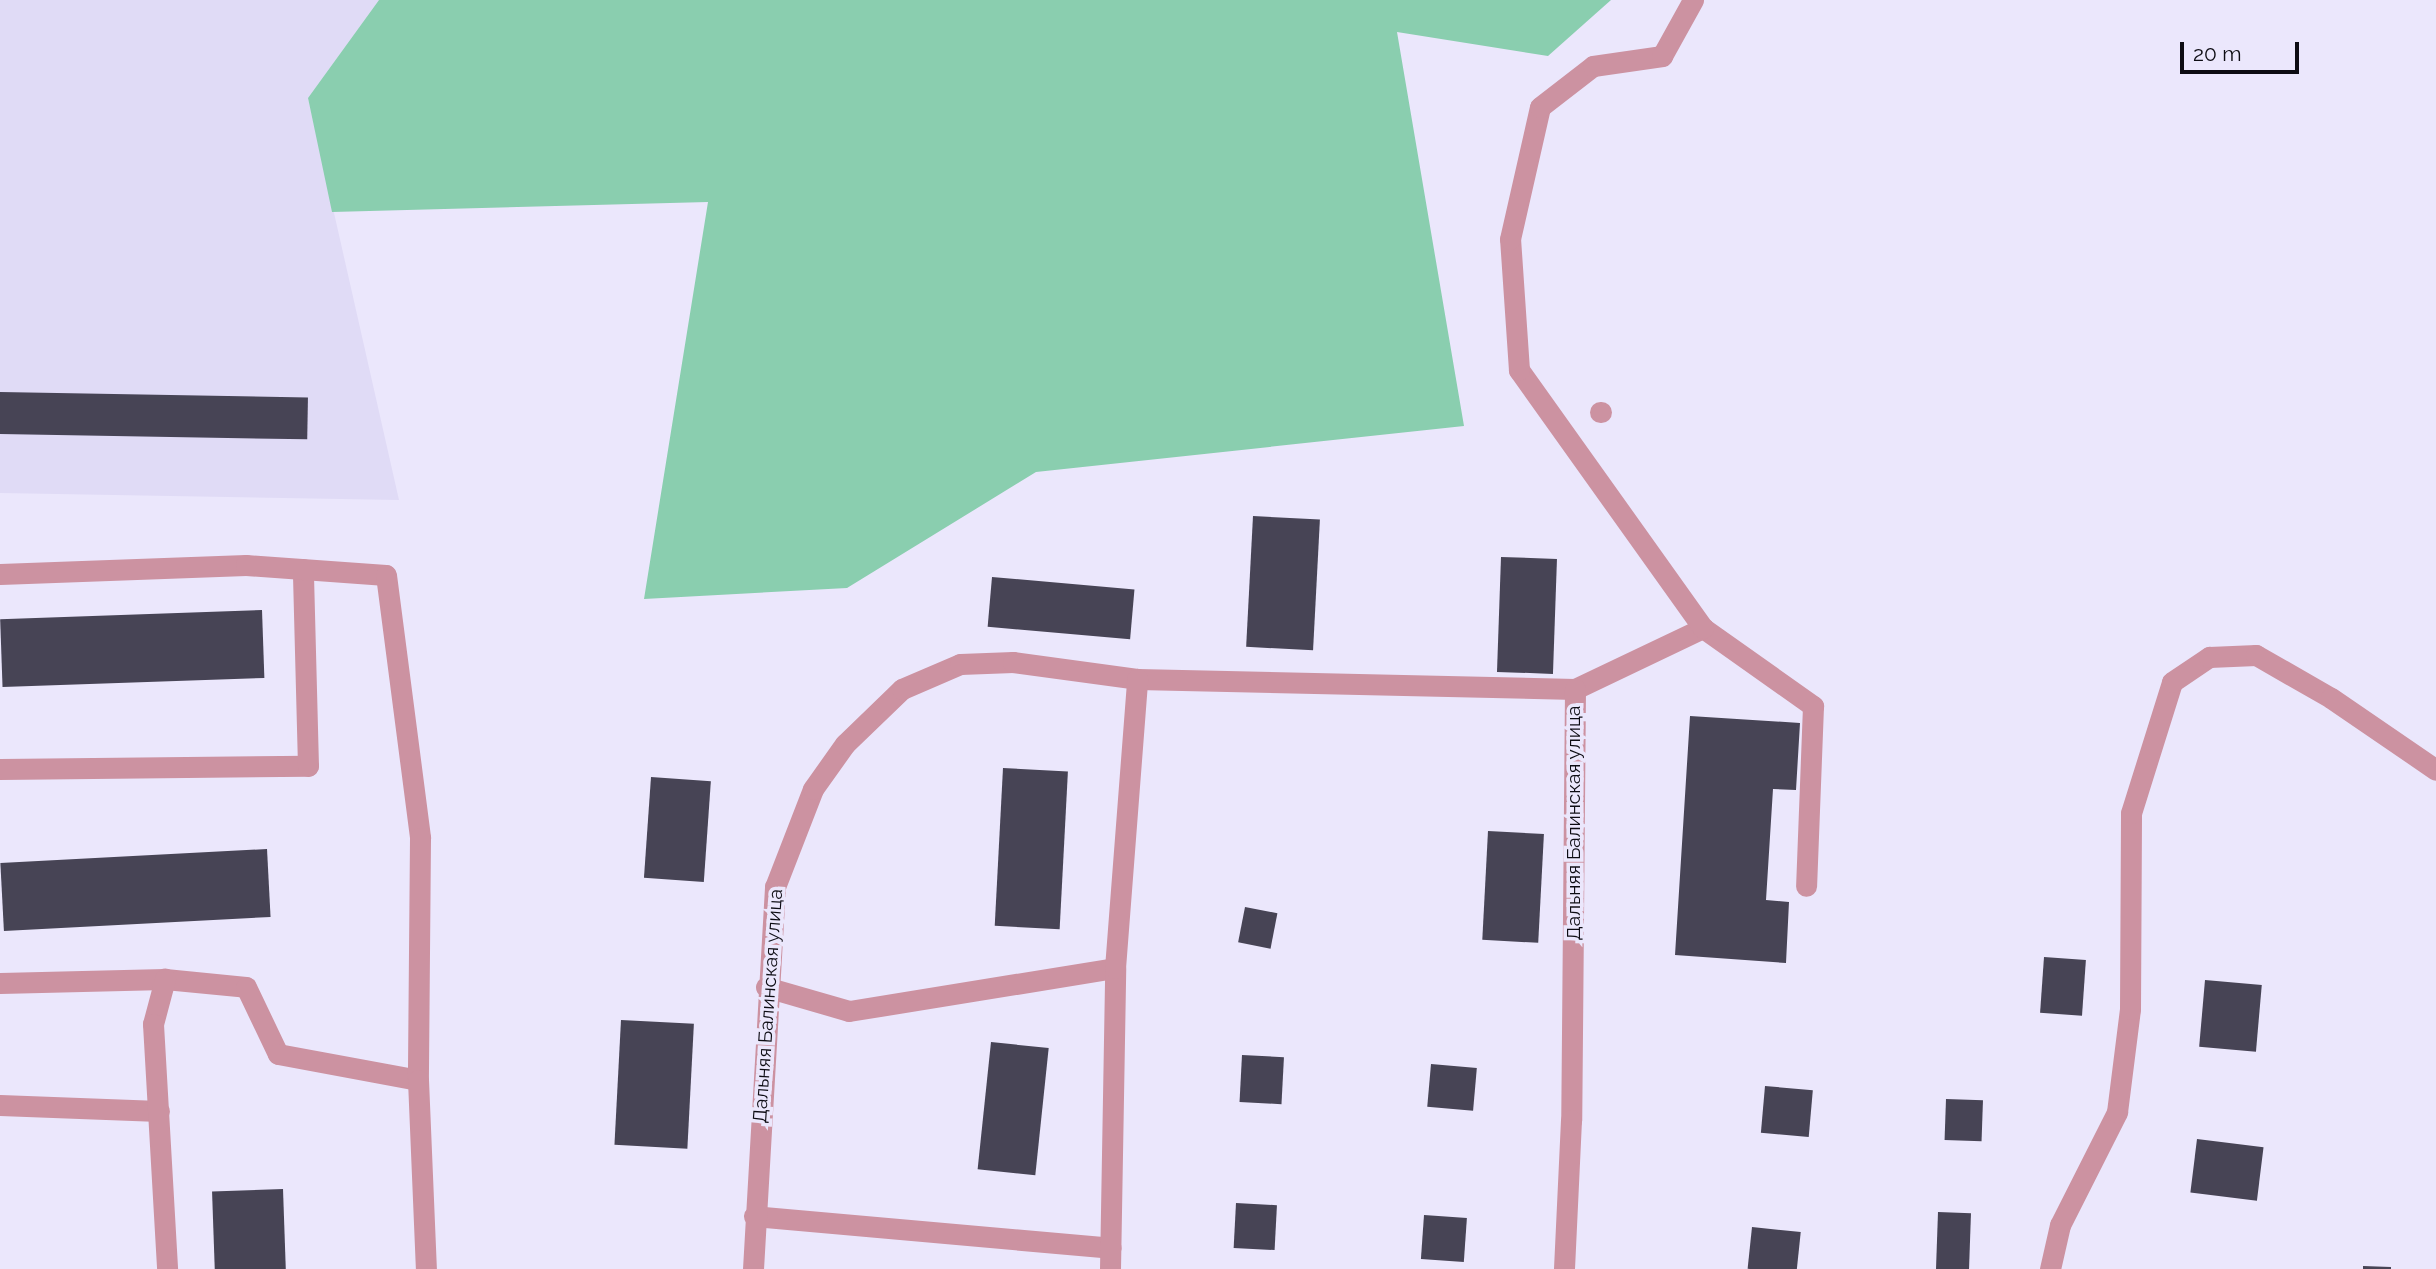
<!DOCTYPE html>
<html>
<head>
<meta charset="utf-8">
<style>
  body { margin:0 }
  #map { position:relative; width:2436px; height:1269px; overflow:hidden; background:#ebe7fc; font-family:Raleway,sans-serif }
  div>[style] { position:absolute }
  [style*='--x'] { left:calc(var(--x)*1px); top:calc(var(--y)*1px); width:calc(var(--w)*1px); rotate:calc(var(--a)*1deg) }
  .built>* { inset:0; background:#e0dbf6 }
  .green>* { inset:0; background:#8aceaf }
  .building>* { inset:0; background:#474455; transform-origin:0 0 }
  .service>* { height:21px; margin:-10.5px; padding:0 10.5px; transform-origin:10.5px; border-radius:10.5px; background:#cc92a1 }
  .pedestrian>* { height:21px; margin:-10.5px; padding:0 10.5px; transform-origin:10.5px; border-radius:10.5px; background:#cc92a1 }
  .minor>* { height:21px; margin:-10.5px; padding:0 10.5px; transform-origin:10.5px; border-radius:10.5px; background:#cc92a1 }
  span { translate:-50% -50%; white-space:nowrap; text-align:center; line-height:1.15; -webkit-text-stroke:7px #ebe7fc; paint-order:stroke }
  .street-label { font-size:19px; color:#0d0c13 }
  .scale { position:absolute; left:2180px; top:42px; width:119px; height:32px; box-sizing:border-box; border:4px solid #0d0c13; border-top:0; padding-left:9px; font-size:21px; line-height:24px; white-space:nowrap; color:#0d0c13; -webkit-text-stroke:5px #ebe7fc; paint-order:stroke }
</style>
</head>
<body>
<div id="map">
  <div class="built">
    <div style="clip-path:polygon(0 0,379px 0,308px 98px,399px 500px,0 493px)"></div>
  </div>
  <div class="green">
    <div style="clip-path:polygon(379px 0,1611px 0,1548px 56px,1397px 32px,1464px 426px,1036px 472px,847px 588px,644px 599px,708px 202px,332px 212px,308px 98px)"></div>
  </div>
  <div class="building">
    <div style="left:0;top:392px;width:308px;height:42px;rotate:1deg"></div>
    <div style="left:1253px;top:516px;width:67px;height:131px;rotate:3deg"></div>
    <div style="left:1501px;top:557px;width:56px;height:115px;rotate:2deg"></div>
    <div style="left:992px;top:577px;width:143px;height:50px;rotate:5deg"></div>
    <div style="left:262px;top:610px;width:68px;height:262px;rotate:88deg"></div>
    <div style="clip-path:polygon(1690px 716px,1800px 723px,1796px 790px,1773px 789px,1766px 900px,1789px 902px,1786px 963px,1675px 955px)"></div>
    <div style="left:1003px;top:768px;width:65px;height:158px;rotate:3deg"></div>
    <div style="left:651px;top:777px;width:60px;height:101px;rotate:4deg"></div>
    <div style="left:1488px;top:831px;width:56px;height:109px;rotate:3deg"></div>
    <div style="left:267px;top:849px;width:68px;height:267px;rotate:87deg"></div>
    <div style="left:1245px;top:907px;width:33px;height:36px;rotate:11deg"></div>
    <div style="left:2044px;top:957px;width:42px;height:56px;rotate:4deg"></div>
    <div style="left:2205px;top:980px;width:57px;height:67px;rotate:5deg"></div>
    <div style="left:621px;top:1020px;width:73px;height:125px;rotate:3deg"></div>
    <div style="left:991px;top:1042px;width:58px;height:128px;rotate:6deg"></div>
    <div style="left:1242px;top:1055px;width:42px;height:47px;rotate:3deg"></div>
    <div style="left:1431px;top:1064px;width:46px;height:43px;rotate:5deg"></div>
    <div style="left:1765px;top:1086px;width:48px;height:47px;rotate:5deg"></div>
    <div style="left:1946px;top:1099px;width:37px;height:41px;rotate:2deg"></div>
    <div style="left:2197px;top:1139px;width:67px;height:54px;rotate:7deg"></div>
    <div style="left:283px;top:1189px;width:80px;height:71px;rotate:88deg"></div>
    <div style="left:1236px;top:1203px;width:41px;height:45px;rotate:3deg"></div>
    <div style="left:1938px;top:1212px;width:33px;height:57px;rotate:2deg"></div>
    <div style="left:1424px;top:1215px;width:43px;height:44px;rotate:4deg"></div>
    <div style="left:1752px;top:1227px;width:49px;height:42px;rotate:6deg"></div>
    <div style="clip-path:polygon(2363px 1266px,2391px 1267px,2391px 1269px,2363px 1269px)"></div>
  </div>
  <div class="service">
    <div style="--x:1703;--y:628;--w:135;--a:35.3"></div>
    <div style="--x:1813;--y:706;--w:180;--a:92.2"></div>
    <div style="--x:1575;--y:689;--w:142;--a:-25.5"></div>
    <div style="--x:1703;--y:628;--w:317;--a:-125.5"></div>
    <div style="--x:1519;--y:370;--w:131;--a:-93.9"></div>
    <div style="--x:1510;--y:239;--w:135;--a:-77.2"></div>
    <div style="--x:1540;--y:107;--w:67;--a:-37.7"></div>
    <div style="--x:1593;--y:66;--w:70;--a:-8.2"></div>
    <div style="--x:1662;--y:56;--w:64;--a:-61"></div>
    <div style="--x:0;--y:983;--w:165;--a:-1.4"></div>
    <div style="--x:165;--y:979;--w:81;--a:5.6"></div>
    <div style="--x:246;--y:987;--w:74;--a:64.5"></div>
    <div style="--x:278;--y:1054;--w:142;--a:10.5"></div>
    <div style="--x:0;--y:1105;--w:159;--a:2.2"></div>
  </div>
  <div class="pedestrian">
    <div style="--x:1600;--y:412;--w:1;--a:0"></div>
    <div style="--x:0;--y:769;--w:308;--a:-0.6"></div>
    <div style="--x:308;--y:766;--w:197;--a:-91.5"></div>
    <div style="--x:766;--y:987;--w:86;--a:16.1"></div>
    <div style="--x:849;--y:1011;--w:269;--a:-9.2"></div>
    <div style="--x:153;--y:1024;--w:47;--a:-75.1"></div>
    <div style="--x:754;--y:1216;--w:358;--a:5.1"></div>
  </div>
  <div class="minor">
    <div style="--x:0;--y:574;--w:246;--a:-2.1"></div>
    <div style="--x:246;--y:565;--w:140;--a:4.1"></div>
    <div style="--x:386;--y:575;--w:265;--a:82.6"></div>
    <div style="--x:420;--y:838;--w:242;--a:90.5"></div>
    <div style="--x:418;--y:1080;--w:189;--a:87.6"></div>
    <div style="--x:153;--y:1024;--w:245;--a:86.7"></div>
    <div style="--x:753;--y:1269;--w:383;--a:-86.7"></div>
    <div style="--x:775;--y:887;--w:105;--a:-68.8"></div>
    <div style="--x:813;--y:789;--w:55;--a:-54.6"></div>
    <div style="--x:845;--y:744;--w:79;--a:-44"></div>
    <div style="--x:902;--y:689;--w:63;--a:-23.3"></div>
    <div style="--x:960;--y:664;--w:53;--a:-2.2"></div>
    <div style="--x:1013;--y:662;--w:125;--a:7.8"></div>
    <div style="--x:1137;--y:679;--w:438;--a:1.3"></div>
    <div style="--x:1575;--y:689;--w:431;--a:90.5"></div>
    <div style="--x:1571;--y:1120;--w:149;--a:92.7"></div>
    <div style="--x:1110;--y:1269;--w:301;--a:-89"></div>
    <div style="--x:1115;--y:968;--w:290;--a:-85.6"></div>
    <div style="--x:2050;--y:1269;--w:45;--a:-77.2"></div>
    <div style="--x:2060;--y:1225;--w:127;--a:-63.2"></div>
    <div style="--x:2117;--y:1112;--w:104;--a:-82.8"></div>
    <div style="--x:2130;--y:1009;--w:196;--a:-89.7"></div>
    <div style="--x:2131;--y:813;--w:137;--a:-72.6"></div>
    <div style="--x:2172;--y:682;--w:45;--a:-34"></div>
    <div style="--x:2209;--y:657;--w:47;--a:-2.4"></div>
    <div style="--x:2256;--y:655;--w:86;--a:29.8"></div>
    <div style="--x:2331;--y:698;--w:127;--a:34.4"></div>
  </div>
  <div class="street-label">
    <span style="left:1574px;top:823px;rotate:-90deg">Дальняя Балинская улица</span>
    <span style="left:768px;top:1006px;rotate:-86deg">Дальняя Балинская улица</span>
  </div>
  <div class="scale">20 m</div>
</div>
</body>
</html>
